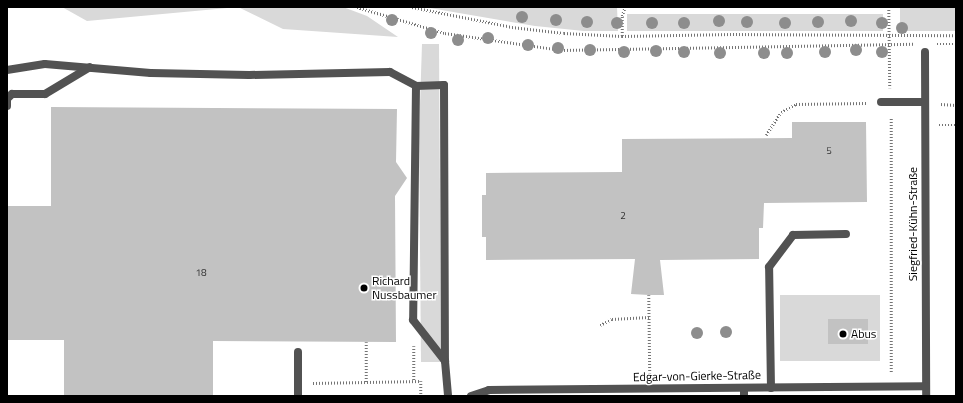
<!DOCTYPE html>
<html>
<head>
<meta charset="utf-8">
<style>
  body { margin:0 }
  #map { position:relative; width:963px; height:403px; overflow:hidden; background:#fff; font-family:"Titillium Web",sans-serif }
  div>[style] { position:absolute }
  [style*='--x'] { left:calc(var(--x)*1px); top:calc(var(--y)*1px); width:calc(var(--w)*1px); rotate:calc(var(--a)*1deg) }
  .green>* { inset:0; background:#d9d9d9; transform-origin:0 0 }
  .building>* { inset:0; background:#c2c2c2; transform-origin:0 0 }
  .path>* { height:2.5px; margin-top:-1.25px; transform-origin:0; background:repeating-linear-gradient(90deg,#747474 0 1px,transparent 0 3px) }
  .service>* { height:8px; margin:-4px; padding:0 4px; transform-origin:4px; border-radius:4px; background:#525252 }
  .minor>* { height:8px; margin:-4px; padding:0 4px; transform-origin:4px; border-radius:4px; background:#525252 }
  .trees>* { width:12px; height:12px; margin:-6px; border-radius:50%; background:#8d8d8d }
  .dots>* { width:11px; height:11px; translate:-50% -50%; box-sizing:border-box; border:2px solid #fff; border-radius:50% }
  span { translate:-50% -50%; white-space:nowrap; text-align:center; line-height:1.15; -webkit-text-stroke:3px #fff; paint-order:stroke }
  .number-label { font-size:10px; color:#303030 }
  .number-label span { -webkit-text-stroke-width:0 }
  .street-label { font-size:12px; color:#000 }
  .poi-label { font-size:12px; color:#000 }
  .left { translate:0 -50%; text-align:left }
  .frame { position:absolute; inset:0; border:8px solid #000; pointer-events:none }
</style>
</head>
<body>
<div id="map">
  <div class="green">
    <div style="clip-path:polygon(62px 7px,343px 7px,367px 16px,398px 37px,283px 29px,238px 7px,87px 21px)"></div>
    <div style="clip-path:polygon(424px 7px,617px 7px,618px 31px,584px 31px,535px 26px)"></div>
    <div style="left:900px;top:7px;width:56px;height:24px"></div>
    <div style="left:627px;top:14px;width:256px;height:17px"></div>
    <div style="clip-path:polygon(422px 44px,439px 44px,441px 362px,421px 362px,419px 135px)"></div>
    <div style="left:780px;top:295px;width:100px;height:66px"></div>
  </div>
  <div class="building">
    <div style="clip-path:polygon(51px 107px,397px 109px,396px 162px,407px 178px,395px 196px,396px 342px,213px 341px,213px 396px,64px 396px,64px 340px,7px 340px,7px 206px,51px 206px)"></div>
    <div style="clip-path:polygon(792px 122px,866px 122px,867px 202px,764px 203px,763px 228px,759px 228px,759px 259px,660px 260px,664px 295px,649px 295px,631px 294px,635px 259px,486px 260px,486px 237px,482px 237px,482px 195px,486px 195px,486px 173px,622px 172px,622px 139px,792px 138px)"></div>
    <div style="left:828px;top:319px;width:40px;height:25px"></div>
  </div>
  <div class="path">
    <div style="--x:357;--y:7;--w:92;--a:16.5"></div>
    <div style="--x:445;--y:33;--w:117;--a:8.3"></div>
    <div style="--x:561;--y:50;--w:353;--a:-1"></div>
    <div style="--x:412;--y:7;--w:102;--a:11.3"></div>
    <div style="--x:512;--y:27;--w:52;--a:6.6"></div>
    <div style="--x:564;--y:33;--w:58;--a:3"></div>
    <div style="--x:622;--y:36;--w:111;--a:-1"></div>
    <div style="--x:733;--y:34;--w:223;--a:0.3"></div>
    <div style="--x:889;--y:7;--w:81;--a:89.3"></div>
    <div style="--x:622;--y:36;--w:20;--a:-90"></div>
    <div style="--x:622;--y:16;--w:9;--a:-72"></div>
    <div style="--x:937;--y:44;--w:19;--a:0"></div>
    <div style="--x:941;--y:104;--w:15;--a:4"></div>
    <div style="--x:939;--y:125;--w:17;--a:0"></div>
    <div style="--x:766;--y:135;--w:27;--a:-57"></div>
    <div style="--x:781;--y:112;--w:17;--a:-28"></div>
    <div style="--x:796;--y:104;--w:70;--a:-0.8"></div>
    <div style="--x:649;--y:295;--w:79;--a:89.3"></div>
    <div style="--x:600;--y:325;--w:13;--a:-27"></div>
    <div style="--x:612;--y:319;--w:37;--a:-3"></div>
    <div style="--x:414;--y:346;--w:35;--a:90"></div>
    <div style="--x:891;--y:372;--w:255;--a:-90"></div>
    <div style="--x:366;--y:382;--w:40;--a:-90"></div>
    <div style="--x:313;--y:383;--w:108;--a:-1.1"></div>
    <div style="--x:421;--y:381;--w:15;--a:90"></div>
  </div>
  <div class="service">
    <div style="--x:7;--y:70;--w:38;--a:-9"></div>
    <div style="--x:45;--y:64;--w:106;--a:4.9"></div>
    <div style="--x:151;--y:73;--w:98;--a:1.2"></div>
    <div style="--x:249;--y:75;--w:141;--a:-1.2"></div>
    <div style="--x:390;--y:72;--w:30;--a:28"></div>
    <div style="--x:416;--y:86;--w:28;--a:-2"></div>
    <div style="--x:444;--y:85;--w:276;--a:89.8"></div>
    <div style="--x:445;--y:361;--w:35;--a:85"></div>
    <div style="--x:416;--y:86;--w:234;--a:90.7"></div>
    <div style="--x:413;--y:320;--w:52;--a:52"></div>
    <div style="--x:881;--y:102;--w:44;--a:0"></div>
    <div style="--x:7;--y:106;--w:7;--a:-90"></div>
    <div style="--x:7;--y:99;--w:7;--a:-45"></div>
    <div style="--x:12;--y:94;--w:33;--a:0"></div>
    <div style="--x:45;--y:94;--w:52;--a:-31"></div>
    <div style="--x:298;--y:352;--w:44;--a:90"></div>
    <div style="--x:744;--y:388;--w:8;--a:90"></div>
    <div style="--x:771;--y:388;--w:121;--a:-90.9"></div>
    <div style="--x:769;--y:267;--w:40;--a:-53"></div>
    <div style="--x:793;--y:235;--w:53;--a:-1.1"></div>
  </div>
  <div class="minor">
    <div style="--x:925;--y:52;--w:344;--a:89.8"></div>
    <div style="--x:471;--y:396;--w:19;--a:-18"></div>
    <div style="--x:489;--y:390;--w:437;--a:-0.5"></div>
  </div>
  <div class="trees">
    <div style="left:522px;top:17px"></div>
    <div style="left:392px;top:20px"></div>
    <div style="left:556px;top:20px"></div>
    <div style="left:719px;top:21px"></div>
    <div style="left:851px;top:21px"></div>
    <div style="left:587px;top:22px"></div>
    <div style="left:747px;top:22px"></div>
    <div style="left:818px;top:22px"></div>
    <div style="left:617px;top:23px"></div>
    <div style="left:652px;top:23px"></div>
    <div style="left:684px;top:23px"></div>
    <div style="left:785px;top:23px"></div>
    <div style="left:882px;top:23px"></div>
    <div style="left:902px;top:28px"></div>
    <div style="left:431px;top:33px"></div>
    <div style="left:488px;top:38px"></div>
    <div style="left:458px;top:40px"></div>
    <div style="left:528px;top:45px"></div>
    <div style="left:558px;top:48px"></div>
    <div style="left:590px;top:50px"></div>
    <div style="left:856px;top:50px"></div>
    <div style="left:656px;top:51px"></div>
    <div style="left:624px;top:52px"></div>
    <div style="left:684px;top:52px"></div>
    <div style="left:825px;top:52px"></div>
    <div style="left:882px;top:52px"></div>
    <div style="left:720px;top:53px"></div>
    <div style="left:764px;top:53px"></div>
    <div style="left:787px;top:53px"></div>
    <div style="left:726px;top:332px"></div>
    <div style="left:697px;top:333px"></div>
  </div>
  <div class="dots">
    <div style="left:364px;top:288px;background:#000"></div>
    <div style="left:843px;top:334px;background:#000"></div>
  </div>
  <div class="number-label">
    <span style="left:829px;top:151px">5</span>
    <span style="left:623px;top:216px">2</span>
    <span style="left:201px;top:273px">18</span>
  </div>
  <div class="street-label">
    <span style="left:913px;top:224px;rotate:-90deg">Siegfried-Kühn-Straße</span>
    <span style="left:697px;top:376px;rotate:-1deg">Edgar-von-Gierke-Straße</span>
  </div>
  <div class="poi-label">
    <span class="left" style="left:372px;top:288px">Richard<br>Nussbaumer</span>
    <span class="left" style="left:851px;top:334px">Abus</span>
  </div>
  <div class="frame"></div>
</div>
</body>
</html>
